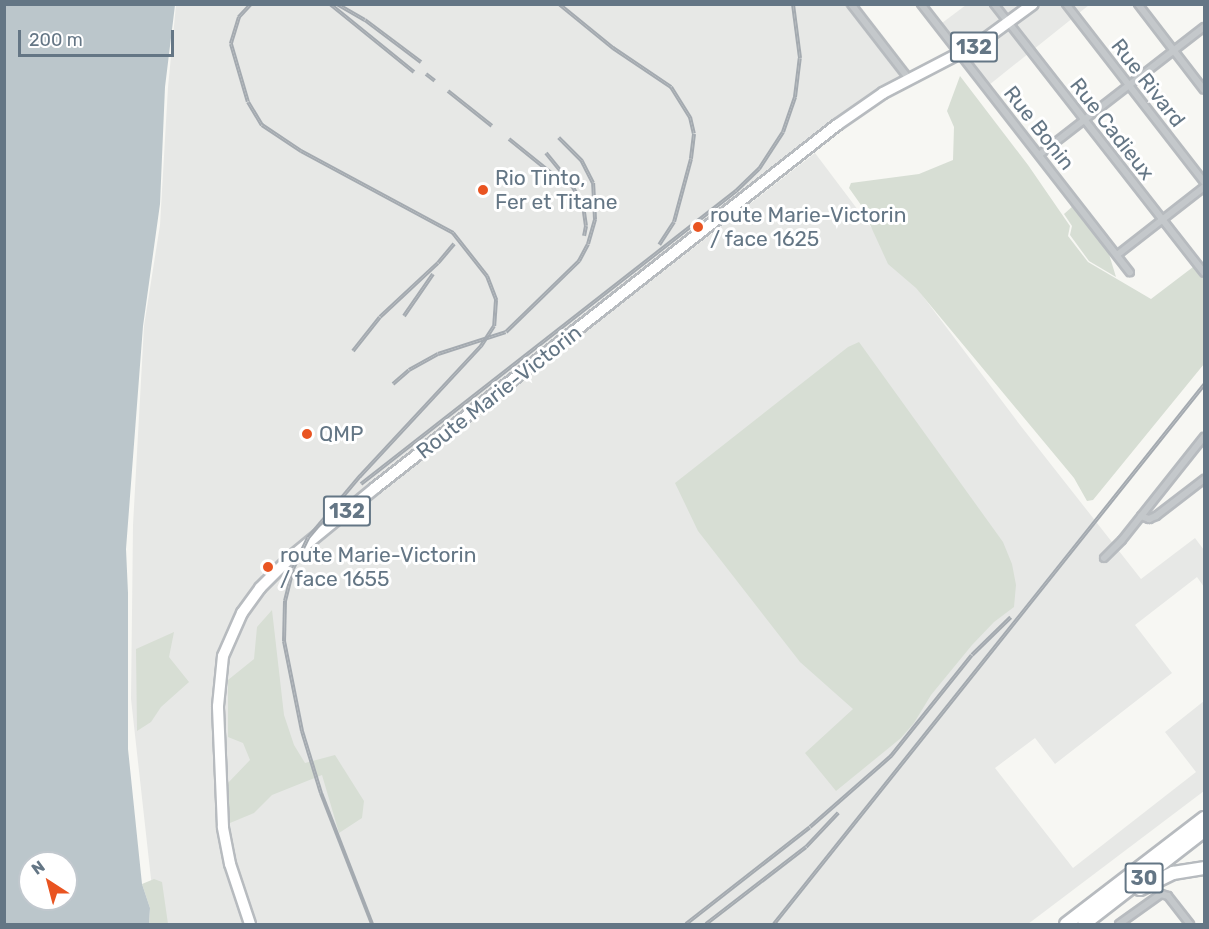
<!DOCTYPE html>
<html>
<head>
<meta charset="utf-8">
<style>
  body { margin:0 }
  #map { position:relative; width:1209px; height:929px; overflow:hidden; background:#f7f7f3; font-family:Rubik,sans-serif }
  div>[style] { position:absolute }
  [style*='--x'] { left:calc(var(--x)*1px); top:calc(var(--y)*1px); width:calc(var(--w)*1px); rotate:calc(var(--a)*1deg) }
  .built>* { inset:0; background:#e7e8e6 }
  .green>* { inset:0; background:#d7ded4 }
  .water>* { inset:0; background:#bbc6cb }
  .roads { filter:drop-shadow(2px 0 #b7bbbf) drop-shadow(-2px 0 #b7bbbf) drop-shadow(0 2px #b7bbbf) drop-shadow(0 -2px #b7bbbf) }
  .minor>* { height:6px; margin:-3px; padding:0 3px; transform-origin:3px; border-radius:3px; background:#c4c8cb }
  .primary>* { height:10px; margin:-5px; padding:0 5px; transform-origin:5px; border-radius:5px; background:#fff }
  .motorway>* { height:12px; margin:-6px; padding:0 6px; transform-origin:6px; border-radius:6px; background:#fff }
  .rail>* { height:4px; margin-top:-2px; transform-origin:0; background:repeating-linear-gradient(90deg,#fff 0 4.5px,#a4aab0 0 9px); box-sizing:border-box; border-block:2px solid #a4aab0 }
  .dots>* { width:16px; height:16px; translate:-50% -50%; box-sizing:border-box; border:3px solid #fff; border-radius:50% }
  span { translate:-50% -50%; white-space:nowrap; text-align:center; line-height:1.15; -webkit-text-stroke:6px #fff; paint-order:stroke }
  .shield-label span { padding:2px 4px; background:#fff; border:2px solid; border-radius:4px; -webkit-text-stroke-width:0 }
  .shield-label { font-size:20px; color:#647685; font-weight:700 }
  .street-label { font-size:21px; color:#647685 }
  .poi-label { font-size:21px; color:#647685 }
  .left { translate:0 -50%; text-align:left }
  .frame { position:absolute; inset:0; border:6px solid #647685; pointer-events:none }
  .north { position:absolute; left:18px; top:851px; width:60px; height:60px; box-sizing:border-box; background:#fff; border:2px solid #c1c8ce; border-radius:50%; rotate:324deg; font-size:16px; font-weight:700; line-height:24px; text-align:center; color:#647685 }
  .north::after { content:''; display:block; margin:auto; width:21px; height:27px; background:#e95421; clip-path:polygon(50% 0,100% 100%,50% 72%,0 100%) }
  .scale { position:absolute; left:18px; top:30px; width:156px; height:27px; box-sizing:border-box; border:3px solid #647685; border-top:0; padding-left:8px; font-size:18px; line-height:21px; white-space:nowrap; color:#647685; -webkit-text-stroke:4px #fff; paint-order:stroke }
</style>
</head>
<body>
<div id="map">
  <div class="built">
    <div style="clip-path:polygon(176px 5px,848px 5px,902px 79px,872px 95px,800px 146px,322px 522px,261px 575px,272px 582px,291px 562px,815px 153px,1020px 425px,1141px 579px,1195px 538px,1204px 550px,1204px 587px,1197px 577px,1135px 625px,1172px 673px,1055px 764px,1035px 738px,995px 768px,1073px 868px,1196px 772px,1165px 732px,1204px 701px,1204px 791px,1028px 924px,156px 924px,131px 699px,133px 525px,144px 326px,160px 225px,168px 87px)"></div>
    <div style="clip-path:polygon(966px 5px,1089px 5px,989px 85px,942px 23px)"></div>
  </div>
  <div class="green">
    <div style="clip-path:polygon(960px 76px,1028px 165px,1070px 226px,1068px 236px,1088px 262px,1151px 299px,1197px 264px,1204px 274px,1204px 364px,1093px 500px,1087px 501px,1074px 478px,916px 288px,888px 264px,861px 205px,849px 188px,851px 183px,919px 174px,953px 160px,954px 127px,947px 111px)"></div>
    <div style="clip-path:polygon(1073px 206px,1109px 254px,1116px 277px,1089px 261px,1070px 235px,1072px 226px,1064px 214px)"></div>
    <div style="clip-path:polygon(859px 342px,1003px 542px,1012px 564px,1016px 585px,1014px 607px,994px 622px,972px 645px,931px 695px,914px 723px,901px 738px,836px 791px,805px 753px,853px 709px,800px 662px,698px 531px,675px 483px,848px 347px)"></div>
    <div style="clip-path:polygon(272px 610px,284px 715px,294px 745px,305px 763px,335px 755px,364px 801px,362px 818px,339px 833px,322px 775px,272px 795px,254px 813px,230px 823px,227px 784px,250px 760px,243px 743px,228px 737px,228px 680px,254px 659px,257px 627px)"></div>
    <div style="clip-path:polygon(174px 632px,169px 657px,189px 682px,161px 707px,151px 722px,137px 731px,136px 649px)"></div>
    <div style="clip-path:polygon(154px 879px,162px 882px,168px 924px,149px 924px,150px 908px,142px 884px)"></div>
  </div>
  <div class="water">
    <div style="clip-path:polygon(evenodd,5px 4px,175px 5px,165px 87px,160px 204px,143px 326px,126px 549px,128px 593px,128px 749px,142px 884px,150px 908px,149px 924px,5px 924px,5px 4px,30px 863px,66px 863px,66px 899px,30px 899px,30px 863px)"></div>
  </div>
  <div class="roads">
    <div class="minor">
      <div style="--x:851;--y:4;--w:95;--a:52.3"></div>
      <div style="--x:921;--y:4;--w:340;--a:52.1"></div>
      <div style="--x:994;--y:4;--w:341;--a:52"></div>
      <div style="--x:1066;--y:4;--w:225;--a:52.2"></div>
      <div style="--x:1138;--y:4;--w:108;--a:52.5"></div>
      <div style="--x:1039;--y:155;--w:209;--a:-37.8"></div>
      <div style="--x:1117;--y:255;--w:110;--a:-38"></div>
      <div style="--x:1141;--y:516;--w:9;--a:21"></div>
      <div style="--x:1149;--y:519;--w:8;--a:-23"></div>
      <div style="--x:1156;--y:516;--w:61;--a:-37.6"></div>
      <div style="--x:1104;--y:558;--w:25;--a:-45"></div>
      <div style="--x:1122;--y:540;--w:132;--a:-51.5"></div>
      <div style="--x:1119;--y:924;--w:52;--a:-35.5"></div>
      <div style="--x:1161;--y:894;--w:7;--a:16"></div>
      <div style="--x:1168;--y:896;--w:36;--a:52"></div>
    </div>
    <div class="primary">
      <div style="--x:250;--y:924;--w:63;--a:-108.4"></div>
      <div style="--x:230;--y:864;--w:38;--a:-101"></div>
      <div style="--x:223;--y:827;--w:121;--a:-92.4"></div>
      <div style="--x:218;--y:706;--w:50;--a:-84.3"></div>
      <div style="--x:223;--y:656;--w:47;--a:-66.2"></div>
      <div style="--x:242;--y:613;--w:31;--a:-54"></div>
      <div style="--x:260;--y:588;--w:44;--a:-45"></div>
      <div style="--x:291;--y:557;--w:109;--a:-39.4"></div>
      <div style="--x:375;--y:488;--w:588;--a:-38.16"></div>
      <div style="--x:837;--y:125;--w:56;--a:-34.8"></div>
      <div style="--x:883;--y:93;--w:110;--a:-27.5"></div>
      <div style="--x:981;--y:42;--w:64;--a:-36.2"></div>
    </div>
    <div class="motorway">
      <div style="--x:1140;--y:889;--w:37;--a:-26"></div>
      <div style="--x:1173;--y:873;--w:31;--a:-9"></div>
      <div style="--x:1066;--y:924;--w:174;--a:-37.5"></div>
      <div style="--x:1084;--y:924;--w:152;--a:-37.8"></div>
    </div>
  </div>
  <div class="rail">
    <div style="--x:251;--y:4;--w:18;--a:133"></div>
    <div style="--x:239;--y:17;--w:28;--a:107"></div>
    <div style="--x:231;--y:44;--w:60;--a:73.7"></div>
    <div style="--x:248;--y:102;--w:27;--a:59"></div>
    <div style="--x:262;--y:125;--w:47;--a:33.7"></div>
    <div style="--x:301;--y:151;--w:173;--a:28.3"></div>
    <div style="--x:453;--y:233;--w:55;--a:51.7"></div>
    <div style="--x:487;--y:276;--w:26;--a:69"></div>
    <div style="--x:496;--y:300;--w:26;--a:94"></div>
    <div style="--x:494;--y:326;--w:24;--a:123"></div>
    <div style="--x:481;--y:346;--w:178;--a:132.9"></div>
    <div style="--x:360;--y:476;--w:81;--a:130"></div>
    <div style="--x:308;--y:538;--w:34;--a:116"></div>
    <div style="--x:293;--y:569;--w:33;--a:104"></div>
    <div style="--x:285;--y:601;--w:40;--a:91.4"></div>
    <div style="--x:284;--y:641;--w:92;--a:78.7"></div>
    <div style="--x:302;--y:731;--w:65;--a:73"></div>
    <div style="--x:321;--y:793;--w:141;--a:68.7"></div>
    <div style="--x:330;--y:4;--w:108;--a:39"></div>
    <div style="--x:337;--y:4;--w:32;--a:30"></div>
    <div style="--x:365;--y:20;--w:70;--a:36.9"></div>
    <div style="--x:559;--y:4;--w:70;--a:39.2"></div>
    <div style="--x:613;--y:48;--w:70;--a:33.9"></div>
    <div style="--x:671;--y:87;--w:36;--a:58"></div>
    <div style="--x:690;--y:117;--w:17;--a:77"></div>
    <div style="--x:694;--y:134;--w:25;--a:97"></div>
    <div style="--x:691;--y:159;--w:65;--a:105.1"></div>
    <div style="--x:674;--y:222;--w:27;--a:123"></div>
    <div style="--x:426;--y:74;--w:11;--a:38"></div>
    <div style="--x:448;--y:91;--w:56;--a:38.5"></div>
    <div style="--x:509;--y:139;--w:73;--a:38.9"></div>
    <div style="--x:546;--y:153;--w:40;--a:51"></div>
    <div style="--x:571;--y:184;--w:24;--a:60"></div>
    <div style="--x:583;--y:205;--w:21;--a:82"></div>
    <div style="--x:586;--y:226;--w:10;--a:101"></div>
    <div style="--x:404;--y:316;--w:51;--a:-55.4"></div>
    <div style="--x:353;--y:351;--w:43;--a:-51.5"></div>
    <div style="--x:380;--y:317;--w:79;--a:-43"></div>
    <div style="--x:438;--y:263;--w:25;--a:-50"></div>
    <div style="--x:393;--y:384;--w:21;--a:-41"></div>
    <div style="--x:409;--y:370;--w:33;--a:-29"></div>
    <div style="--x:438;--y:354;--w:71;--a:-17.9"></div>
    <div style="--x:506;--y:332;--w:102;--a:-44.2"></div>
    <div style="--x:579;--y:261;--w:19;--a:-62"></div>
    <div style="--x:588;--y:244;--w:26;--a:-74"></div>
    <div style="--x:595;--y:219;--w:36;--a:-93"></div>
    <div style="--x:593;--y:183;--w:25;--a:-117"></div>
    <div style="--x:582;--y:161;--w:33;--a:-135"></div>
    <div style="--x:361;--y:484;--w:476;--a:-38"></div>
    <div style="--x:736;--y:191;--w:32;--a:-44"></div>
    <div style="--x:759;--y:169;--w:44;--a:-57"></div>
    <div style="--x:783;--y:132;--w:37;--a:-71"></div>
    <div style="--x:795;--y:97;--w:39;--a:-83"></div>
    <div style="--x:800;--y:58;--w:54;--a:-97.4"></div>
    <div style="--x:686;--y:924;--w:157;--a:-38"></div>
    <div style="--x:810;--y:827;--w:108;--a:-41.2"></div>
    <div style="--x:891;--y:756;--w:129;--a:-51.3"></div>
    <div style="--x:972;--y:655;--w:54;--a:-44.3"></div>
    <div style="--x:706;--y:924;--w:126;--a:-37.6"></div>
    <div style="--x:806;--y:847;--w:47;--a:-46.7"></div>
    <div style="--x:774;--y:924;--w:690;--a:-51.42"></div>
  </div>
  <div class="dots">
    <div style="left:483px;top:190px;background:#e95421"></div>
    <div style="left:698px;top:227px;background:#e95421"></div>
    <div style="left:307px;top:434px;background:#e95421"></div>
    <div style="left:268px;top:567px;background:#e95421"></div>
  </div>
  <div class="shield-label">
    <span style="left:974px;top:47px">132</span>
    <span style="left:347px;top:511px">132</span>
    <span style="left:1144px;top:878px">30</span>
  </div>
  <div class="street-label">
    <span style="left:1148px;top:83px;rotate:52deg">Rue Rivard</span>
    <span style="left:1039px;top:128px;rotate:52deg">Rue Bonin</span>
    <span style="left:1112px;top:129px;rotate:52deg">Rue Cadieux</span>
    <span style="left:499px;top:392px;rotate:-38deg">Route Marie-Victorin</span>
  </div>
  <div class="poi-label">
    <span class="left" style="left:495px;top:190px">Rio Tinto,<br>Fer et Titane</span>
    <span class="left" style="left:710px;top:227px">route Marie-Victorin<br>/ face 1625</span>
    <span class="left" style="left:319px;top:434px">QMP</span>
    <span class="left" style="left:280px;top:567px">route Marie-Victorin<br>/ face 1655</span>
  </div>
  <div class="frame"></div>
  <div class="north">N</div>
  <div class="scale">200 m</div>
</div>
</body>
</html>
